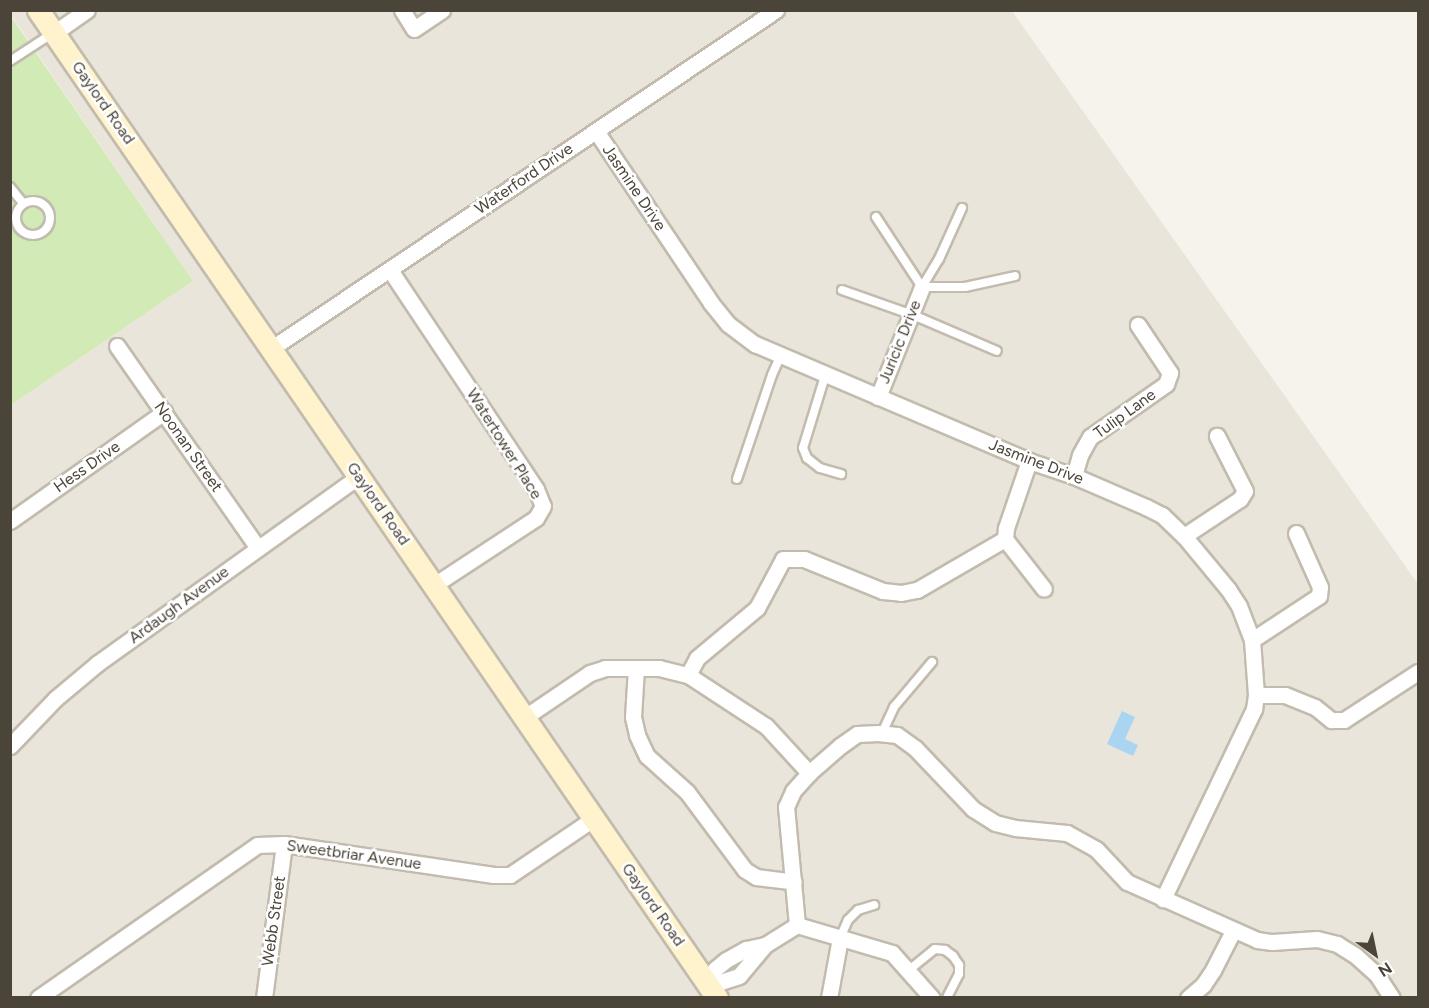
<!DOCTYPE html>
<html>
<head>
<meta charset="utf-8">
<style>
  body { margin:0 }
  #map { position:relative; width:1429px; height:1008px; overflow:hidden; background:#f6f3ec; font-family:Figtree,sans-serif }
  div>[style] { position:absolute }
  [style*='--x'] { left:calc(var(--x)*1px); top:calc(var(--y)*1px); width:calc(var(--w)*1px); rotate:calc(var(--a)*1deg) }
  .residential>* { inset:0; background:#eae5da }
  .green>* { inset:0; background:#d2eab5 }
  .water>* { inset:0; background:#a9d4f2 }
  .roads { filter:drop-shadow(2px 0 #c2bbae) drop-shadow(-2px 0 #c2bbae) drop-shadow(0 2px #c2bbae) drop-shadow(0 -2px #c2bbae) }
  .lane>* { height:8px; margin:-4px; padding:0 4px; transform-origin:4px; border-radius:4px; background:#fff }
  .lane>.ring { margin:-4px; padding:0; box-sizing:content-box; background:none; border:8px solid #fff; border-radius:50% }
  .street>* { height:15px; margin:-7.5px; padding:0 7.5px; transform-origin:7.5px; border-radius:7.5px; background:#fff }
  .secondary>* { height:21px; margin:-10.5px; padding:0 10.5px; transform-origin:10.5px; border-radius:10.5px; background:#fff3cd }
  span { translate:-50% -50%; white-space:nowrap; text-align:center; line-height:1.15; -webkit-text-stroke:5px #fff; paint-order:stroke }
  .street-label { font-size:16px; color:#4b4439 }
  .frame { position:absolute; inset:0; border:12px solid #4b4439; pointer-events:none }
  .north { position:absolute; left:1345px; top:924px; width:60px; height:60px; -webkit-text-stroke:4px #fff; paint-order:stroke; rotate:147deg; font-size:16px; font-weight:700; line-height:24px; text-align:center; color:#4b4439 }
  .north::after { content:''; display:block; margin:auto; width:21px; height:27px; background:#4b4439; clip-path:polygon(50% 0,100% 100%,50% 72%,0 100%) }
</style>
</head>
<body>
<div id="map">
  <div class="residential">
    <div style="clip-path:polygon(10px 11px,1012px 11px,1418px 584px,1418px 997px,11px 997px,11px 405px,193px 281px,11px 15px)"></div>
  </div>
  <div class="green">
    <div style="clip-path:polygon(10px 15px,193px 281px,11px 405px,10px 405px)"></div>
  </div>
  <div class="water">
    <div style="clip-path:polygon(1122px 711px,1135px 717px,1125px 739px,1138px 745px,1133px 756px,1107px 744px)"></div>
  </div>
  <div class="roads">
    <div class="lane">
      <div style="--x:10;--y:61;--w:51;--a:-33.1"></div>
      <div style="--x:10;--y:187;--w:19;--a:51"></div>
      <div class="ring" style="left:16px;top:201px;width:26px;height:26px"></div>
      <div style="--x:876;--y:217;--w:84;--a:56.7"></div>
      <div style="--x:922;--y:287;--w:43;--a:0"></div>
      <div style="--x:965;--y:287;--w:51;--a:-12.4"></div>
      <div style="--x:922;--y:287;--w:33;--a:-59"></div>
      <div style="--x:939;--y:259;--w:56;--a:-65.7"></div>
      <div style="--x:842;--y:290;--w:75;--a:19.4"></div>
      <div style="--x:913;--y:315;--w:91;--a:23.2"></div>
      <div style="--x:825;--y:376;--w:75;--a:107"></div>
      <div style="--x:803;--y:448;--w:11;--a:68"></div>
      <div style="--x:807;--y:458;--w:16;--a:38"></div>
      <div style="--x:820;--y:468;--w:22;--a:16"></div>
      <div style="--x:737;--y:479;--w:110;--a:-71.4"></div>
      <div style="--x:772;--y:375;--w:20;--a:-66"></div>
      <div style="--x:882;--y:733;--w:29;--a:-65"></div>
      <div style="--x:894;--y:707;--w:59;--a:-49.8"></div>
      <div style="--x:840;--y:938;--w:20;--a:-66"></div>
      <div style="--x:848;--y:920;--w:14;--a:-45"></div>
      <div style="--x:858;--y:910;--w:17;--a:-17"></div>
      <div style="--x:909;--y:970;--w:33;--a:-39"></div>
      <div style="--x:935;--y:949;--w:10;--a:6"></div>
      <div style="--x:945;--y:950;--w:10;--a:37"></div>
      <div style="--x:953;--y:956;--w:11;--a:56"></div>
      <div style="--x:959;--y:965;--w:9;--a:90"></div>
      <div style="--x:959;--y:974;--w:27;--a:117"></div>
    </div>
    <div class="street">
      <div style="--x:402;--y:10;--w:22;--a:58"></div>
      <div style="--x:414;--y:29;--w:34;--a:-34"></div>
      <div style="--x:54;--y:33;--w:40;--a:-34.9"></div>
      <div style="--x:596;--y:131;--w:207;--a:56.2"></div>
      <div style="--x:711;--y:303;--w:27;--a:51"></div>
      <div style="--x:728;--y:324;--w:34;--a:37"></div>
      <div style="--x:755;--y:344;--w:298;--a:23.1"></div>
      <div style="--x:1029;--y:461;--w:47;--a:18.4"></div>
      <div style="--x:1074;--y:476;--w:78;--a:23.3"></div>
      <div style="--x:1146;--y:507;--w:18;--a:27"></div>
      <div style="--x:1162;--y:515;--w:30;--a:44"></div>
      <div style="--x:1184;--y:536;--w:69;--a:50.3"></div>
      <div style="--x:1228;--y:589;--w:20;--a:57"></div>
      <div style="--x:1239;--y:606;--w:36;--a:69"></div>
      <div style="--x:1252;--y:640;--w:55;--a:85.8"></div>
      <div style="--x:1256;--y:695;--w:14;--a:98"></div>
      <div style="--x:1254;--y:709;--w:211;--a:115.6"></div>
      <div style="--x:390;--y:270;--w:263;--a:56.3"></div>
      <div style="--x:536;--y:489;--w:18;--a:68"></div>
      <div style="--x:543;--y:506;--w:14;--a:120"></div>
      <div style="--x:536;--y:518;--w:122;--a:146.7"></div>
      <div style="--x:117;--y:346;--w:246;--a:55.1"></div>
      <div style="--x:272;--y:348;--w:607;--a:-33.85"></div>
      <div style="--x:878;--y:397;--w:118;--a:-68.2"></div>
      <div style="--x:1074;--y:476;--w:22;--a:-74"></div>
      <div style="--x:1080;--y:455;--w:21;--a:-61"></div>
      <div style="--x:1090;--y:437;--w:93;--a:-34.9"></div>
      <div style="--x:1166;--y:384;--w:12;--a:-70"></div>
      <div style="--x:1170;--y:373;--w:58;--a:-123.7"></div>
      <div style="--x:10;--y:521;--w:189;--a:-35.3"></div>
      <div style="--x:1184;--y:536;--w:67;--a:-33.5"></div>
      <div style="--x:1240;--y:499;--w:9;--a:-58"></div>
      <div style="--x:1245;--y:491;--w:62;--a:-117"></div>
      <div style="--x:1005;--y:539;--w:63;--a:52"></div>
      <div style="--x:1252;--y:640;--w:80;--a:-33.3"></div>
      <div style="--x:1319;--y:596;--w:9;--a:-84"></div>
      <div style="--x:1320;--y:587;--w:59;--a:-114"></div>
      <div style="--x:636;--y:668;--w:49;--a:93.5"></div>
      <div style="--x:633;--y:717;--w:18;--a:77"></div>
      <div style="--x:637;--y:735;--w:23;--a:65"></div>
      <div style="--x:647;--y:756;--w:54;--a:42"></div>
      <div style="--x:687;--y:792;--w:97;--a:53.4"></div>
      <div style="--x:745;--y:870;--w:13;--a:32"></div>
      <div style="--x:756;--y:877;--w:38;--a:7"></div>
      <div style="--x:688;--y:675;--w:19;--a:-62"></div>
      <div style="--x:697;--y:658;--w:78;--a:-39.8"></div>
      <div style="--x:757;--y:608;--w:55;--a:-62"></div>
      <div style="--x:783;--y:559;--w:21;--a:0"></div>
      <div style="--x:804;--y:559;--w:85;--a:22.1"></div>
      <div style="--x:883;--y:591;--w:18;--a:6"></div>
      <div style="--x:901;--y:593;--w:16;--a:-11"></div>
      <div style="--x:917;--y:590;--w:102;--a:-30.1"></div>
      <div style="--x:1005;--y:539;--w:11;--a:-85"></div>
      <div style="--x:1006;--y:528;--w:71;--a:-71.1"></div>
      <div style="--x:1256;--y:695;--w:29;--a:0"></div>
      <div style="--x:1285;--y:695;--w:32;--a:22"></div>
      <div style="--x:1315;--y:707;--w:21;--a:39"></div>
      <div style="--x:1331;--y:720;--w:13;--a:0"></div>
      <div style="--x:1344;--y:720;--w:88;--a:-33"></div>
      <div style="--x:525;--y:717;--w:78;--a:-34.1"></div>
      <div style="--x:590;--y:673;--w:16;--a:-18"></div>
      <div style="--x:605;--y:668;--w:54;--a:0"></div>
      <div style="--x:659;--y:668;--w:30;--a:14"></div>
      <div style="--x:688;--y:675;--w:93;--a:33.2"></div>
      <div style="--x:766;--y:726;--w:64;--a:47.5"></div>
      <div style="--x:10;--y:746;--w:65;--a:-46.2"></div>
      <div style="--x:55;--y:699;--w:56;--a:-39.9"></div>
      <div style="--x:98;--y:663;--w:321;--a:-35.6"></div>
      <div style="--x:797;--y:925;--w:99;--a:16.4"></div>
      <div style="--x:892;--y:953;--w:60;--a:48.4"></div>
      <div style="--x:765;--y:945;--w:40;--a:130"></div>
      <div style="--x:739;--y:976;--w:19;--a:162"></div>
      <div style="--x:721;--y:982;--w:14;--a:180"></div>
      <div style="--x:707;--y:982;--w:15;--a:-58"></div>
      <div style="--x:715;--y:969;--w:14;--a:-39"></div>
      <div style="--x:726;--y:960;--w:23;--a:-29"></div>
      <div style="--x:746;--y:949;--w:19;--a:-12"></div>
      <div style="--x:765;--y:945;--w:38;--a:-32"></div>
      <div style="--x:797;--y:925;--w:119;--a:-95.3"></div>
      <div style="--x:786;--y:807;--w:17;--a:-66"></div>
      <div style="--x:793;--y:791;--w:24;--a:-48"></div>
      <div style="--x:809;--y:773;--w:41;--a:-41.1"></div>
      <div style="--x:840;--y:746;--w:21;--a:-35"></div>
      <div style="--x:857;--y:734;--w:21;--a:-3"></div>
      <div style="--x:878;--y:733;--w:19;--a:6"></div>
      <div style="--x:897;--y:735;--w:22;--a:36"></div>
      <div style="--x:915;--y:748;--w:84;--a:46.4"></div>
      <div style="--x:973;--y:809;--w:26;--a:32"></div>
      <div style="--x:995;--y:823;--w:21;--a:14"></div>
      <div style="--x:1015;--y:828;--w:52;--a:5.5"></div>
      <div style="--x:1067;--y:833;--w:33;--a:29"></div>
      <div style="--x:1096;--y:849;--w:45;--a:46.8"></div>
      <div style="--x:1127;--y:882;--w:142;--a:24"></div>
      <div style="--x:1257;--y:940;--w:15;--a:8"></div>
      <div style="--x:1272;--y:942;--w:45;--a:-3.8"></div>
      <div style="--x:1317;--y:939;--w:21;--a:14"></div>
      <div style="--x:1337;--y:944;--w:22;--a:32"></div>
      <div style="--x:1356;--y:956;--w:28;--a:42"></div>
      <div style="--x:1377;--y:975;--w:27;--a:57"></div>
      <div style="--x:38;--y:998;--w:267;--a:-34.9"></div>
      <div style="--x:257;--y:845;--w:27;--a:-2"></div>
      <div style="--x:284;--y:844;--w:212;--a:8.4"></div>
      <div style="--x:494;--y:875;--w:16;--a:0"></div>
      <div style="--x:510;--y:875;--w:100;--a:-34"></div>
      <div style="--x:264;--y:998;--w:155;--a:-82.6"></div>
      <div style="--x:829;--y:998;--w:61;--a:-79.6"></div>
      <div style="--x:1188;--y:998;--w:20;--a:-41"></div>
      <div style="--x:1203;--y:985;--w:18;--a:-56"></div>
      <div style="--x:1213;--y:970;--w:44;--a:-62.9"></div>
    </div>
    <div class="secondary">
      <div style="--x:38;--y:10;--w:1199;--a:55.5"></div>
    </div>
  </div>
  <div class="street-label">
    <span style="left:103px;top:103px;rotate:55deg">Gaylord Road</span>
    <span style="left:524px;top:179px;rotate:-34deg">Waterford Drive</span>
    <span style="left:634px;top:188px;rotate:56deg">Jasmine Drive</span>
    <span style="left:900px;top:342px;rotate:-68deg">Juricic Drive</span>
    <span style="left:1125px;top:414px;rotate:-36deg">Tulip Lane</span>
    <span style="left:504px;top:444px;rotate:58deg">Watertower Place</span>
    <span style="left:188px;top:447px;rotate:55deg">Noonan Street</span>
    <span style="left:1036px;top:462px;rotate:21deg">Jasmine Drive</span>
    <span style="left:87px;top:467px;rotate:-35deg">Hess Drive</span>
    <span style="left:378px;top:504px;rotate:55deg">Gaylord Road</span>
    <span style="left:179px;top:605px;rotate:-36deg">Ardaugh Avenue</span>
    <span style="left:354px;top:855px;rotate:8deg">Sweetbriar Avenue</span>
    <span style="left:653px;top:905px;rotate:55deg">Gaylord Road</span>
    <span style="left:274px;top:921px;rotate:-82deg">Webb Street</span>
  </div>
  <div class="frame"></div>
  <div class="north">N</div>
</div>
</body>
</html>
